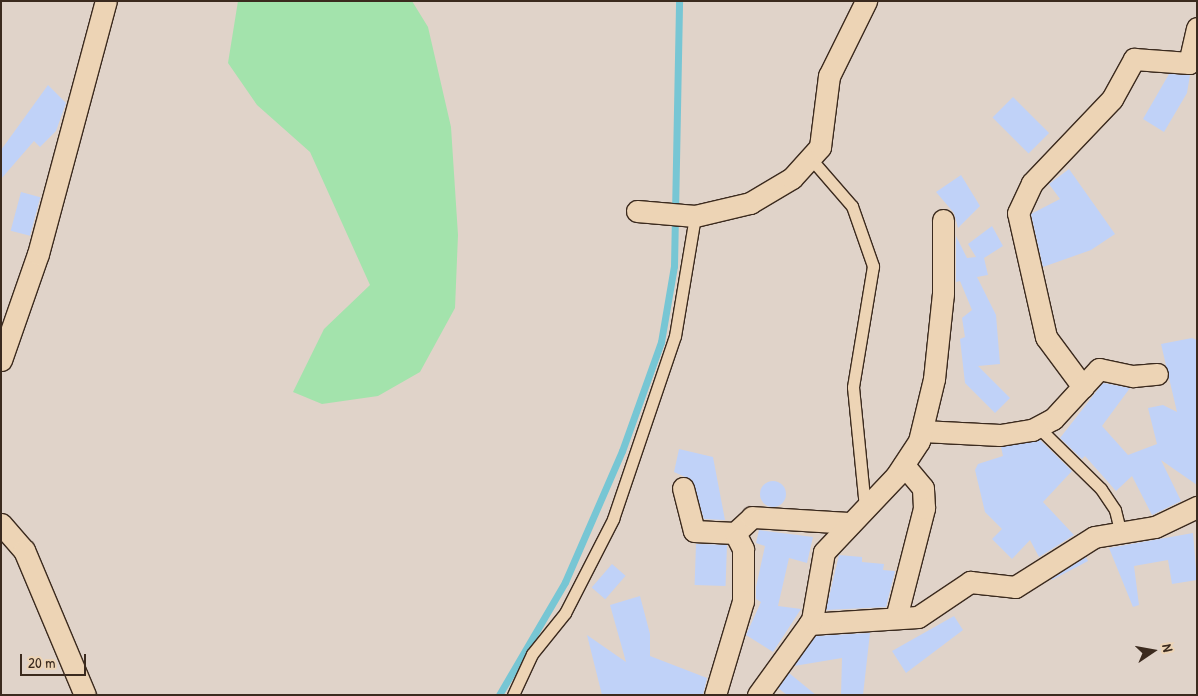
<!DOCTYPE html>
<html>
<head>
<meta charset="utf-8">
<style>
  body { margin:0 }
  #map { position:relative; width:1198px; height:696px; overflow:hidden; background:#e0d3c9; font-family:"Patrick Hand",sans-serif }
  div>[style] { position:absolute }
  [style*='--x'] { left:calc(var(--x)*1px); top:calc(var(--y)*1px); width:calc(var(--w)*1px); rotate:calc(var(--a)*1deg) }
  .green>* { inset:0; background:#a3e3ac }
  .stream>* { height:7px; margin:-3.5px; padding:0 3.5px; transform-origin:3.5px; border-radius:3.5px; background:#77c6d4 }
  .building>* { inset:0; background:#c0d2f8; transform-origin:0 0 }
  .round { border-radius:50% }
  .roads { filter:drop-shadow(1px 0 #3b2a1e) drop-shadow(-1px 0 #3b2a1e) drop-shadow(0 1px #3b2a1e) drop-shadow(0 -1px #3b2a1e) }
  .service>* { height:11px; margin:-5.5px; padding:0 5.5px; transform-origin:5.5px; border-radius:5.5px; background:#edd4b5 }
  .minor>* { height:21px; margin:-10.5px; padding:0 10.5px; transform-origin:10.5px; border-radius:10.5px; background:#edd4b5 }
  span { translate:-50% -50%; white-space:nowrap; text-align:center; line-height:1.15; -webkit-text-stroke:4px #edd4b5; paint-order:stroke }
  .frame { position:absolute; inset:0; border:2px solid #3b2a1e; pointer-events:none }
  .north { position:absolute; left:1128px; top:626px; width:50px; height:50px; -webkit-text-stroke:4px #edd4b5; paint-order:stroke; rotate:78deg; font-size:14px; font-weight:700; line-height:20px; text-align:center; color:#3b2a1e }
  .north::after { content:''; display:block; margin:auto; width:18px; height:22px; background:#3b2a1e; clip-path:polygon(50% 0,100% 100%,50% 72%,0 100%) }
  .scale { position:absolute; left:20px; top:654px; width:66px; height:22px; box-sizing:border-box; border:2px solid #3b2a1e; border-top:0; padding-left:6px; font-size:15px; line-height:18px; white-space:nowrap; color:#3b2a1e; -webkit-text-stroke:4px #edd4b5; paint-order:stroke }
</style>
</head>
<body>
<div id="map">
  <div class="green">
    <div style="clip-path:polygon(238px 1px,412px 1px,428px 27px,451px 127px,458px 235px,455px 308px,420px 372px,378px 396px,322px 404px,293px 392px,324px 329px,370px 285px,310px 152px,257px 105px,228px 63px)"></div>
  </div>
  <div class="stream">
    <div style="--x:499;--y:695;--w:131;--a:-59.7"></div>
    <div style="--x:565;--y:582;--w:143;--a:-66.5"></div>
    <div style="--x:622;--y:451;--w:116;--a:-70.3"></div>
    <div style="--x:661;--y:342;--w:77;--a:-80.3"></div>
    <div style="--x:674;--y:266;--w:265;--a:-88.9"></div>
  </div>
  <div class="building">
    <div style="clip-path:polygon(1169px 74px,1190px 75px,1187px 93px,1164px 132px,1143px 119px)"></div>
    <div style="clip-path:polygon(48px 85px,66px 103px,56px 131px,40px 147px,34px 141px,1px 179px,1px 150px)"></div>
    <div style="left:1013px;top:97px;width:51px;height:29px;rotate:45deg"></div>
    <div style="clip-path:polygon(1069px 169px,1115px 234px,1091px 250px,1043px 267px,1031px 214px,1060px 199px,1049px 184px)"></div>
    <div style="clip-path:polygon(961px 175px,980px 206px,958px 228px,954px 213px,936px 192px)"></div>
    <div style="left:21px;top:192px;width:20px;height:40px;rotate:15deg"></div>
    <div style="clip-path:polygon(992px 226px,1003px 246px,984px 258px,988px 275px,977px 277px,996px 315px,1000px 364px,978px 366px,1010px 398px,995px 413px,965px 383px,960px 339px,965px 337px,962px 318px,972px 310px,960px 281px,956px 282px,956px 236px,967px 258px,976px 257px,968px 244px)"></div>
    <div style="clip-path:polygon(1192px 338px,1197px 340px,1197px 485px,1161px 460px,1181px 501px,1152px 515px,1132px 476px,1116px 491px,1085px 456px,1082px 459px,1060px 438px,1103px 383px,1130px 388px,1102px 426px,1128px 455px,1157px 444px,1148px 408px,1163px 405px,1177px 412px,1161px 344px)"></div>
    <div style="clip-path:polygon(1040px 440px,1072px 471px,1043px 502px,1074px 535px,1039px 557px,1030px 540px,1012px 559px,992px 539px,1002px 529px,985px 512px,975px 470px,978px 464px,1003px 456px,1001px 447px)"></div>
    <div style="clip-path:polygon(679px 449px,713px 457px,725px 520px,704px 519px,692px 480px,674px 472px)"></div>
    <div class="round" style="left:760px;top:481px;width:26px;height:26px"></div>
    <div style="clip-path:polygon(759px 530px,813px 537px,807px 563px,789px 558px,778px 606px,801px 609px,773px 652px,746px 635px,761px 602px,756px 599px,756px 587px,765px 546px,756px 543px)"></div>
    <div style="clip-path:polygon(1193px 533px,1197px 580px,1172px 584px,1168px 560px,1134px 566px,1139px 605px,1133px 607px,1109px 548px)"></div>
    <div style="left:696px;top:544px;width:31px;height:41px;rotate:2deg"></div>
    <div style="clip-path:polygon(839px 555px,862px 557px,862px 562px,884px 564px,883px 570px,895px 571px,886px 607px,826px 610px)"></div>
    <div style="clip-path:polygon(1086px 557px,1088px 561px,1052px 580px,1051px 579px)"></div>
    <div style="left:612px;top:564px;width:18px;height:31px;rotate:41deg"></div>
    <div style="clip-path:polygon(640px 596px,650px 634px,650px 656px,707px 678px,703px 695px,602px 695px,587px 635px,626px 662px,610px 605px)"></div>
    <div style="clip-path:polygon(954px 616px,963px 630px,906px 673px,892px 651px)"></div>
    <div style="clip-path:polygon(870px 633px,863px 695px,841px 695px,842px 658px,794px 666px,816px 636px)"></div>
    <div style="clip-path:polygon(789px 673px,816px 695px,787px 695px,778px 688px)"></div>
  </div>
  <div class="roads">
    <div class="service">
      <div style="--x:812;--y:160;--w:61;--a:49"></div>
      <div style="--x:852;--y:206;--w:64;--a:70.7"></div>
      <div style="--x:873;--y:266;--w:123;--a:99.4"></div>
      <div style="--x:853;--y:387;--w:122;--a:84.3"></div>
      <div style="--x:1038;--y:427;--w:88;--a:44.5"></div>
      <div style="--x:1101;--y:489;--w:25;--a:56"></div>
      <div style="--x:1115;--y:510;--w:25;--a:76"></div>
      <div style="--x:513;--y:695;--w:45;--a:-65.1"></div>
      <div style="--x:532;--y:654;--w:53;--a:-51.2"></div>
      <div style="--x:565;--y:613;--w:106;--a:-62.9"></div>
      <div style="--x:613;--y:519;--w:193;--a:-71.3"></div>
      <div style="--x:675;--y:336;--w:122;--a:-80.5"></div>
    </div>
    <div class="minor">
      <div style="--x:637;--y:211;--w:58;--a:4.9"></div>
      <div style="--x:695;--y:216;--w:57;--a:-13.3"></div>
      <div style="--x:750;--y:203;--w:49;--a:-30.8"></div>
      <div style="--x:792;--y:178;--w:42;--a:-47.9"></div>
      <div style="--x:820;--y:147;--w:72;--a:-82.8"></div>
      <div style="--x:829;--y:76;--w:84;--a:-63.7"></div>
      <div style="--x:1;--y:360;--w:112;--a:-70.8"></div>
      <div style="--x:38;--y:254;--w:262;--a:-75"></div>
      <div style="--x:1083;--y:387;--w:62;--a:-126.5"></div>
      <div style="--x:1046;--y:337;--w:127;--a:-102.7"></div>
      <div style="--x:1018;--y:213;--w:33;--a:-65"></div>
      <div style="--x:1032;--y:183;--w:116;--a:-46.4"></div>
      <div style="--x:1112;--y:99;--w:46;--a:-61.2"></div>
      <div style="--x:1134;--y:59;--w:55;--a:4.2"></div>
      <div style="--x:1189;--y:63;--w:36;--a:-77"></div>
      <div style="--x:922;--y:431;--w:78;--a:2.9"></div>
      <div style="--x:1000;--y:435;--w:32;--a:-9"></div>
      <div style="--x:1032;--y:430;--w:24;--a:-28"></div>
      <div style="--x:1053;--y:419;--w:68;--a:-47.4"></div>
      <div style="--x:1099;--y:369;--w:35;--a:12"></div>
      <div style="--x:1133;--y:376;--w:24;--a:-5"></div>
      <div style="--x:683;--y:488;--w:44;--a:75.7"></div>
      <div style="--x:694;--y:531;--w:41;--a:2.8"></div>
      <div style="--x:735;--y:533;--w:18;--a:63"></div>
      <div style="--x:743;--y:549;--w:52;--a:90"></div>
      <div style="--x:743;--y:601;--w:98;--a:106.6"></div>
      <div style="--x:1;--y:524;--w:35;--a:49"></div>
      <div style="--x:24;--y:550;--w:157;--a:67.2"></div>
      <div style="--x:735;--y:533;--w:23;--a:-43"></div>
      <div style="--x:752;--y:517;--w:98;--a:3.5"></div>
      <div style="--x:896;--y:618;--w:114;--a:-75.7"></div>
      <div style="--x:924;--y:508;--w:20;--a:-93"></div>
      <div style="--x:923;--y:488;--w:30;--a:-130"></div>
      <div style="--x:809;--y:624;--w:109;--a:-3.7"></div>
      <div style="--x:918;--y:617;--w:63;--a:-33.9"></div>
      <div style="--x:970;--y:582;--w:45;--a:6.3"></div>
      <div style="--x:1015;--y:587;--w:93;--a:-32.3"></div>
      <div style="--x:1094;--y:537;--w:62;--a:-9.3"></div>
      <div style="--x:1155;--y:527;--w:47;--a:-25.5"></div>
      <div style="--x:758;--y:695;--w:92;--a:-54.2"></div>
      <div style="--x:812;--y:620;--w:69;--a:-80"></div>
      <div style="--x:824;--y:552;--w:105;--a:-46.5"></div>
      <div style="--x:896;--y:476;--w:42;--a:-56.7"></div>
      <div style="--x:919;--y:441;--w:64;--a:-76.4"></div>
      <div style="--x:934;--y:379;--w:85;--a:-84"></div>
      <div style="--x:943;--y:294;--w:74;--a:-90"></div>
    </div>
  </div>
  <div class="frame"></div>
  <div class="north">N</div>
  <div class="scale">20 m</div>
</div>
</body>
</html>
